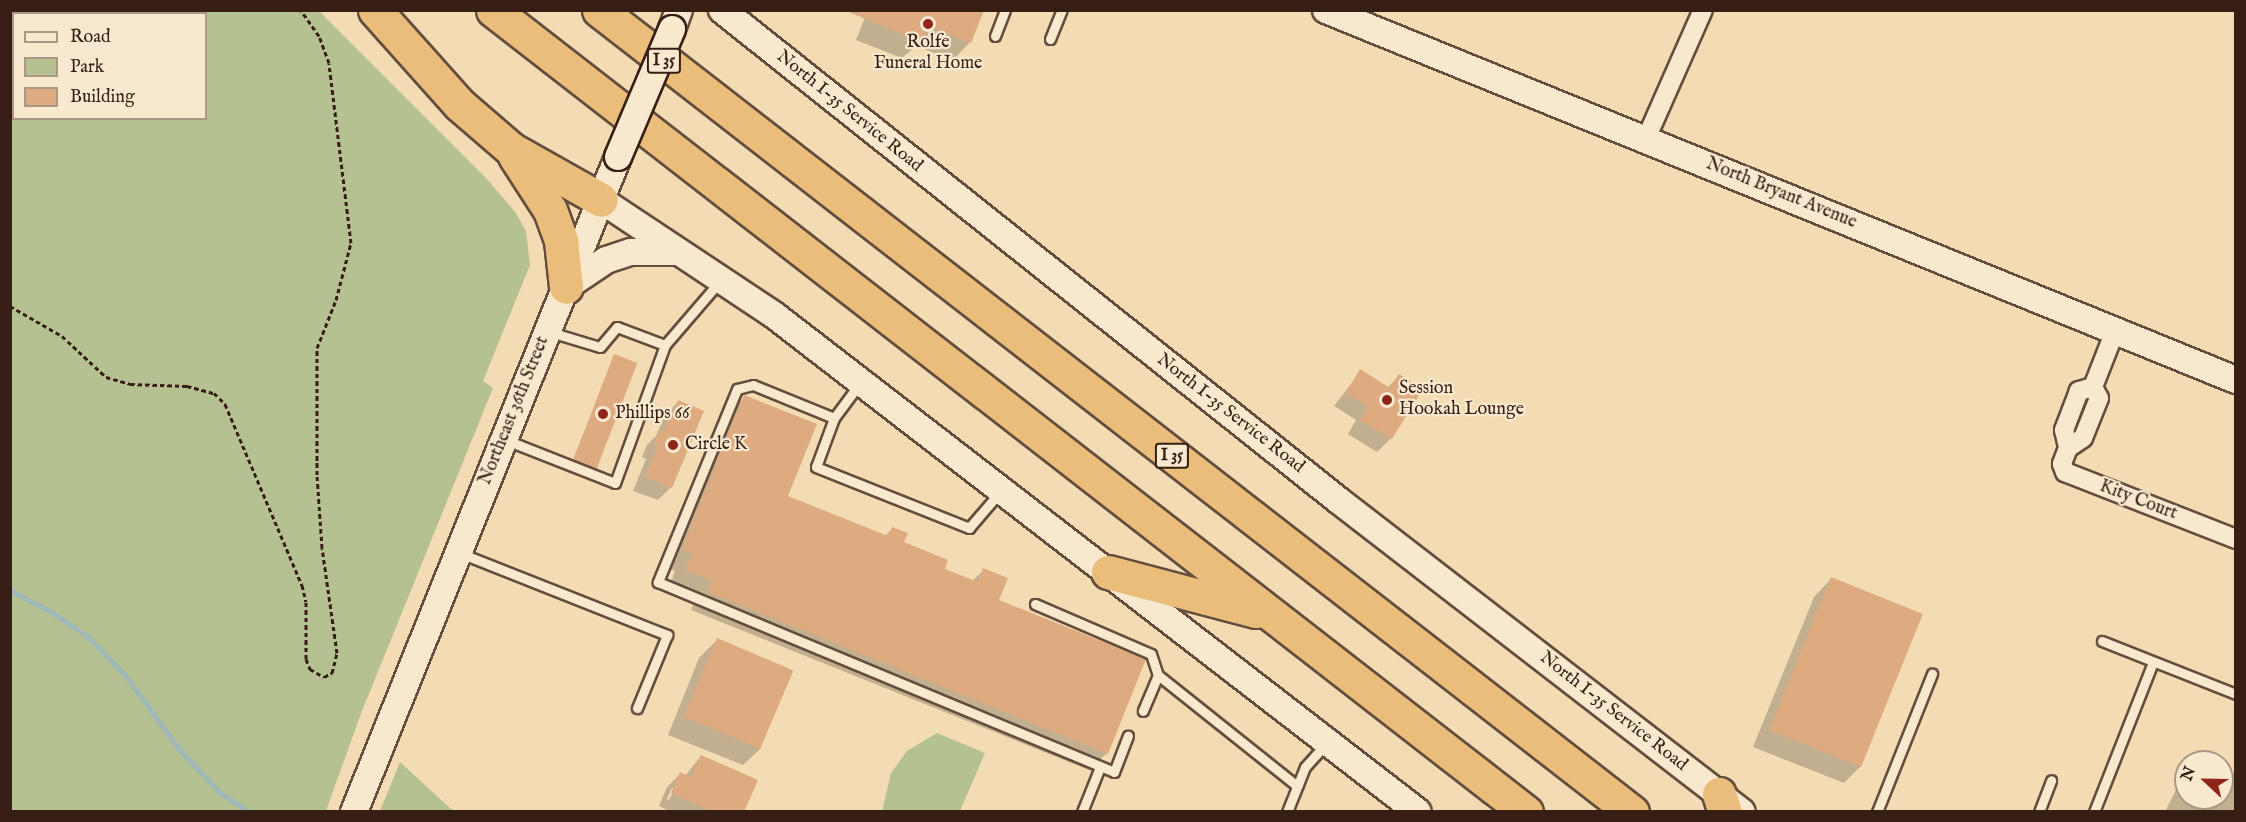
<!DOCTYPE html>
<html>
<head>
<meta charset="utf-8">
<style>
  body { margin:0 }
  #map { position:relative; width:2246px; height:822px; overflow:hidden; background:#f3dbb4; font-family:"IM FELL English",serif }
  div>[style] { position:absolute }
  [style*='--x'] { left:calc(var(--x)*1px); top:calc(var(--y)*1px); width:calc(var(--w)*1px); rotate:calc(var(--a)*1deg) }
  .green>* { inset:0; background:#b6c191 }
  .shadow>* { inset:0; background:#0003; transform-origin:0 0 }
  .stream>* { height:5px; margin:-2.5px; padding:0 2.5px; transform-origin:2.5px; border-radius:2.5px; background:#a1b8b9 }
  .building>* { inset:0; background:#deaa80; transform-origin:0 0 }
  .path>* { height:3px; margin-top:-1.5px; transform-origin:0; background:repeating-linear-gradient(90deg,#361e15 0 4.5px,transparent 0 7.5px) }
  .roads { filter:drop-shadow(2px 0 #654d3d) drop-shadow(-2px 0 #654d3d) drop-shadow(0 2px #654d3d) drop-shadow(0 -2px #654d3d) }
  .lane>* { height:9px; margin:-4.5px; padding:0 4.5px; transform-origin:4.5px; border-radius:4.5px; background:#f7e8ce }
  .street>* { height:18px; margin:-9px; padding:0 9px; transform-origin:9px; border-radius:9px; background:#f7e8ce }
  .secondary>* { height:26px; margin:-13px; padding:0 13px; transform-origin:13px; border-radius:13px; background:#f7e8ce }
  .highway>* { height:33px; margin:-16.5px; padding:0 16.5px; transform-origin:16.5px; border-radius:16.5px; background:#eabe7a }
  .bridges { filter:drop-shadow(2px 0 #361e15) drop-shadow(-2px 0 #361e15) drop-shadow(0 2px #361e15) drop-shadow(0 -2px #361e15) }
  .secondary-bridge>* { height:26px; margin:-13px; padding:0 13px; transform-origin:13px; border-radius:13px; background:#f7e8ce }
  .dots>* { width:16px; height:16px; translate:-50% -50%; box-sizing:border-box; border:3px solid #f7e8ce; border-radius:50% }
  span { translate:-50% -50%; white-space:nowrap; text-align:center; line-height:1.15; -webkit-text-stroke:4.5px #f7e8ce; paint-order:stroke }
  .shield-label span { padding:2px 4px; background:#f7e8ce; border:2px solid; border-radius:4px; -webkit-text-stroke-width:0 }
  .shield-label { font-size:16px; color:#361e15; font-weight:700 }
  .poi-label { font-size:18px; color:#361e15 }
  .left { translate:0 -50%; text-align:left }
  .street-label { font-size:18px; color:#361e15 }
  .frame { position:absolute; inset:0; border:12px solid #361e15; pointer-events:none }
  .legend { position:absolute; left:12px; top:12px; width:195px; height:108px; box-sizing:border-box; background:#f7e8ce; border:2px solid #aa9784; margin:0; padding:8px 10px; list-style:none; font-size:18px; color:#361e15 }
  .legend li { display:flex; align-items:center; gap:12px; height:30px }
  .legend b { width:30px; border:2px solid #aa9784 }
  .north { position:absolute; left:2174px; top:750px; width:60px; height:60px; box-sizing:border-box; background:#f7e8ce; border:2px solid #aa9784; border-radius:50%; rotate:292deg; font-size:16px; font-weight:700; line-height:24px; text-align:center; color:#361e15 }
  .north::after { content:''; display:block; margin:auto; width:21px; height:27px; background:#8f2418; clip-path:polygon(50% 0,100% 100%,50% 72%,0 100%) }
</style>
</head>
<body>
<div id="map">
  <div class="green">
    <div style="clip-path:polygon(evenodd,10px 11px,319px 11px,487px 179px,516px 213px,526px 231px,530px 265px,483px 381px,493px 388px,360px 716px,326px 811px,11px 811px,10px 11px,14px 14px,206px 14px,206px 118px,14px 118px,14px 14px)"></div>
    <div style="clip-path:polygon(937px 733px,985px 753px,960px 811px,882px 811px,891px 773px,907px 751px)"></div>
    <div style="clip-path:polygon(400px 762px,451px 809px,457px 811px,380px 811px)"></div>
  </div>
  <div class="shadow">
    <div style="clip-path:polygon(868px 10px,982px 10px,970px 42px,953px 60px,916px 46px,902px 58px,856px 40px)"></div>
    <div style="left:615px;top:356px;width:22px;height:116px;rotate:22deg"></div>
    <div style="clip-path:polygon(1361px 371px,1387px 388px,1399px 376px,1421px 389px,1390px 439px,1377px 452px,1348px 434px,1356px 420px,1334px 406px)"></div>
    <div style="clip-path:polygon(745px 397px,786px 496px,885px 536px,892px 529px,902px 543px,943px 569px,972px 581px,984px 570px,997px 601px,1107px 753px,1089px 770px,691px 610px,696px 598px,669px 587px,675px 571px,666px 567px,727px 415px)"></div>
    <div style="clip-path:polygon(678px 402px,671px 487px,658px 500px,633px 491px,646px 459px,642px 457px,647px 445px,656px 436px,665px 415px)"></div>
    <div style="clip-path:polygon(1831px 579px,1861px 766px,1844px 783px,1753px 747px,1814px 597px)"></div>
    <div style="clip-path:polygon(717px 640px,761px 748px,743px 765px,668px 735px,699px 658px)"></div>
    <div style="clip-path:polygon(evenodd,701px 756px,742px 812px,671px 812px,659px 806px,667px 787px,680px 774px,685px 776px,701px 756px,672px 788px,675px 788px,669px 800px,667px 799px,672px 788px)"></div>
    <div style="clip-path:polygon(2197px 758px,2208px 762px,2193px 762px)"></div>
    <div style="clip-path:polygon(2222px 768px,2236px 773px,2236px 812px,2165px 812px,2186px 769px,2186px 798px,2222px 798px)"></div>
  </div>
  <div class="stream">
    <div style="--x:10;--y:590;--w:49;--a:28.1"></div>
    <div style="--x:53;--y:613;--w:42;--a:34.4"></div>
    <div style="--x:88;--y:637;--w:53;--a:45.8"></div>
    <div style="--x:125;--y:675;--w:92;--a:53.9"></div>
    <div style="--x:179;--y:749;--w:60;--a:47"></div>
    <div style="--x:220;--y:793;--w:35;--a:33"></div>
  </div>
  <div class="building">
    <div style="clip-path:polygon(844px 10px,984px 10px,971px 43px,933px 28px,931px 34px,925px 32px,921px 42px)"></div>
    <div style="left:614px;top:354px;width:25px;height:113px;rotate:21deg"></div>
    <div style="clip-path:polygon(1360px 369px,1390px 388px,1399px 374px,1423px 389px,1392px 439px,1360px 420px,1368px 407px,1346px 393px)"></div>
    <div style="clip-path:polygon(744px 395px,817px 424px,788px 496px,888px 536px,892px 527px,908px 533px,904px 542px,948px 560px,945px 569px,978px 582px,983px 568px,1008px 578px,999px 600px,1146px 659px,1108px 754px,708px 592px,713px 581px,685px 570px,692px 553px,682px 549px)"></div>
    <div style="clip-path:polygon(678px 400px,704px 411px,672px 488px,645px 477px,658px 446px,654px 444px,660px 430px,664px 432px)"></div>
    <div style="left:1831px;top:577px;width:99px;height:165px;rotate:22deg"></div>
    <div style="left:717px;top:638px;width:83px;height:85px;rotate:23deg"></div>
    <div style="clip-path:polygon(701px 755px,758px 780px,744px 812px,713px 812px,671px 793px,680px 772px,691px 777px)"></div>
  </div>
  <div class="path">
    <div style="--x:26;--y:14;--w:7;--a:-34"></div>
    <div style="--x:10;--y:22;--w:4;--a:-27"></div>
    <div style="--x:10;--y:306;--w:60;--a:30"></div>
    <div style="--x:62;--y:336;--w:60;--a:43"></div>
    <div style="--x:106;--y:377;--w:25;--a:16"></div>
    <div style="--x:130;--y:384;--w:57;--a:2"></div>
    <div style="--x:187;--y:386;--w:28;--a:15"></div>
    <div style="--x:214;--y:393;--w:16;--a:45"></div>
    <div style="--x:225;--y:404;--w:197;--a:67"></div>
    <div style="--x:302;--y:585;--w:17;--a:77"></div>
    <div style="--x:306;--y:602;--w:57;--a:90"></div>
    <div style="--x:306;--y:659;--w:11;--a:68"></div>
    <div style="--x:310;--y:669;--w:16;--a:30"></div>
    <div style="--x:324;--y:677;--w:9;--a:-27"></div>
    <div style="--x:332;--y:673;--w:21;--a:-76"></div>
    <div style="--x:337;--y:653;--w:106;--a:-98.1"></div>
    <div style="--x:322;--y:548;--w:73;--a:-93.9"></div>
    <div style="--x:317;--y:475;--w:127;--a:-90"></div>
    <div style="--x:317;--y:348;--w:52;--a:-68.4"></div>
    <div style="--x:336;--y:300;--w:59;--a:-75.3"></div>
    <div style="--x:351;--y:243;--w:181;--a:-97"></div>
    <div style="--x:329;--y:63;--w:29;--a:-110"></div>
    <div style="--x:319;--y:36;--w:32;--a:-125"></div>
  </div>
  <div class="roads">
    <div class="lane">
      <div style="--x:995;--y:36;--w:28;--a:-69"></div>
      <div style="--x:1050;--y:39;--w:31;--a:-68"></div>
      <div style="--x:550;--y:332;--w:52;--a:16.7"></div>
      <div style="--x:600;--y:347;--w:26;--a:-50"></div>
      <div style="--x:617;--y:327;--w:51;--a:20.6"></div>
      <div style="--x:860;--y:383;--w:44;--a:126.6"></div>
      <div style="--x:834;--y:418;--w:87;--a:-157.8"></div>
      <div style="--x:753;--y:385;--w:16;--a:166"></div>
      <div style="--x:737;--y:389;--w:209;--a:112.3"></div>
      <div style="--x:658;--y:582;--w:494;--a:22.6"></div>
      <div style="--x:1114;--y:772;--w:39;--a:-69"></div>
      <div style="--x:834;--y:418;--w:52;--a:110.2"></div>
      <div style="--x:816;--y:467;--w:165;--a:21.7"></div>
      <div style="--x:969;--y:528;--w:46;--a:-49.4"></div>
      <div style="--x:506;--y:440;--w:117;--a:21.5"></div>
      <div style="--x:615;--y:483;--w:147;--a:-70.1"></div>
      <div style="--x:665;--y:345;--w:86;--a:-49.3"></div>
      <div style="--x:460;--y:553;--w:223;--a:21.6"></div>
      <div style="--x:667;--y:635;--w:79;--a:112.3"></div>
      <div style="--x:1035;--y:604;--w:126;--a:23.3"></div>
      <div style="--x:1151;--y:654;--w:22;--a:72"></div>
      <div style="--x:1158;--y:675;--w:39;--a:113"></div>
      <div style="--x:2102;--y:641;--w:144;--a:21.6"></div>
      <div style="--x:1158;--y:675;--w:178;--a:38.6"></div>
      <div style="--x:1082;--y:812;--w:48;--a:-68.2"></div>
      <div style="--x:1287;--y:812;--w:48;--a:-68.2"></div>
      <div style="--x:1305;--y:767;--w:31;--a:-48"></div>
      <div style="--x:1877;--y:812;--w:149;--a:-68.3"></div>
      <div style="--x:2039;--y:812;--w:34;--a:-69"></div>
      <div style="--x:2094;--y:812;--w:161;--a:-68.5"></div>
    </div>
    <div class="street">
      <div style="--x:1646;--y:139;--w:141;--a:-66.2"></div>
      <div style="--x:2093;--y:387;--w:15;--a:164"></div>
      <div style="--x:2079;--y:391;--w:42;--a:111"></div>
      <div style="--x:2064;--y:430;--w:18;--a:77"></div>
      <div style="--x:2068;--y:448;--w:17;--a:111"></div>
      <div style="--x:2062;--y:464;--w:9;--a:69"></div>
      <div style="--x:2065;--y:472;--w:184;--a:21.4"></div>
      <div style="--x:2093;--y:387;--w:60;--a:-68.6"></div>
      <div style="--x:2068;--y:448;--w:18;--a:-34"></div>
      <div style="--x:2083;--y:438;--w:43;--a:-68.2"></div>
      <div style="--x:2099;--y:398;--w:13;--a:-119"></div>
    </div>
    <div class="secondary">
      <div style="--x:722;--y:10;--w:787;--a:38.5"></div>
      <div style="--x:1338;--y:500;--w:510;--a:37.68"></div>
      <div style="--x:1326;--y:10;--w:982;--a:22.13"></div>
      <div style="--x:672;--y:29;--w:20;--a:-70"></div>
      <div style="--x:601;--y:200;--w:208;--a:33.6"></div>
      <div style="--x:774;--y:315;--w:813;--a:37.66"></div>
      <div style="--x:566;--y:287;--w:48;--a:-34"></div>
      <div style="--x:606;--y:260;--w:26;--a:-18"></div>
      <div style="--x:631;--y:252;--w:47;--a:0"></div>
      <div style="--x:354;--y:812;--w:706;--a:-68.05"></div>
    </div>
    <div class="highway">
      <div style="--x:375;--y:10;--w:127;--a:48.2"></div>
      <div style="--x:460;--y:105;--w:67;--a:40.8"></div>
      <div style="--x:511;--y:149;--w:103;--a:29.5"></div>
      <div style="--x:493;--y:10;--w:1308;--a:37.83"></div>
      <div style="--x:599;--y:10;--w:1308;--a:37.83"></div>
      <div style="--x:515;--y:156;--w:64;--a:57.1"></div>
      <div style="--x:550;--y:210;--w:33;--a:70"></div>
      <div style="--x:561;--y:241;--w:46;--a:83.8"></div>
      <div style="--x:1108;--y:572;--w:153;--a:14.8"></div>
      <div style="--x:1719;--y:794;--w:19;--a:72"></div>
    </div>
  </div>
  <div class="bridges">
    <div class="secondary-bridge">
      <div style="--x:618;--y:157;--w:139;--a:-67.1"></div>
    </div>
  </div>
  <div class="dots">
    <div style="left:928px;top:24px;background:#8f2418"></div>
    <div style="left:1387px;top:400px;background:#8f2418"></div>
    <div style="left:603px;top:414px;background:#8f2418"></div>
    <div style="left:673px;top:445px;background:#8f2418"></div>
  </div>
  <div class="shield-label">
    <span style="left:664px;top:61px">I 35</span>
    <span style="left:1172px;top:456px">I 35</span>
  </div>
  <div class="poi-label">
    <span style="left:928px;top:54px">Rolfe<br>Funeral Home</span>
    <span class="left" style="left:1399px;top:400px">Session<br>Hookah Lounge</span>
    <span class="left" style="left:615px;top:414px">Phillips 66</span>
    <span class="left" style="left:685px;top:445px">Circle K</span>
  </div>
  <div class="street-label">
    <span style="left:849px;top:112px;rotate:39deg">North I-35 Service Road</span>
    <span style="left:1781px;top:194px;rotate:22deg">North Bryant Avenue</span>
    <span style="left:515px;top:411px;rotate:-68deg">Northeast 36th Street</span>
    <span style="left:1230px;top:414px;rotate:38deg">North I-35 Service Road</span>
    <span style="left:2138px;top:501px;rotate:21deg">Kity Court</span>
    <span style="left:1613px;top:712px;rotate:38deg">North I-35 Service Road</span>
  </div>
  <div class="frame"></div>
  <ul class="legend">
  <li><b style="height:8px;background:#f7e8ce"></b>Road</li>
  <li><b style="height:16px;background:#b6c191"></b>Park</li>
  <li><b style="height:16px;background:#deaa80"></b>Building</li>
  </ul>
  <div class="north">N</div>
</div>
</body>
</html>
